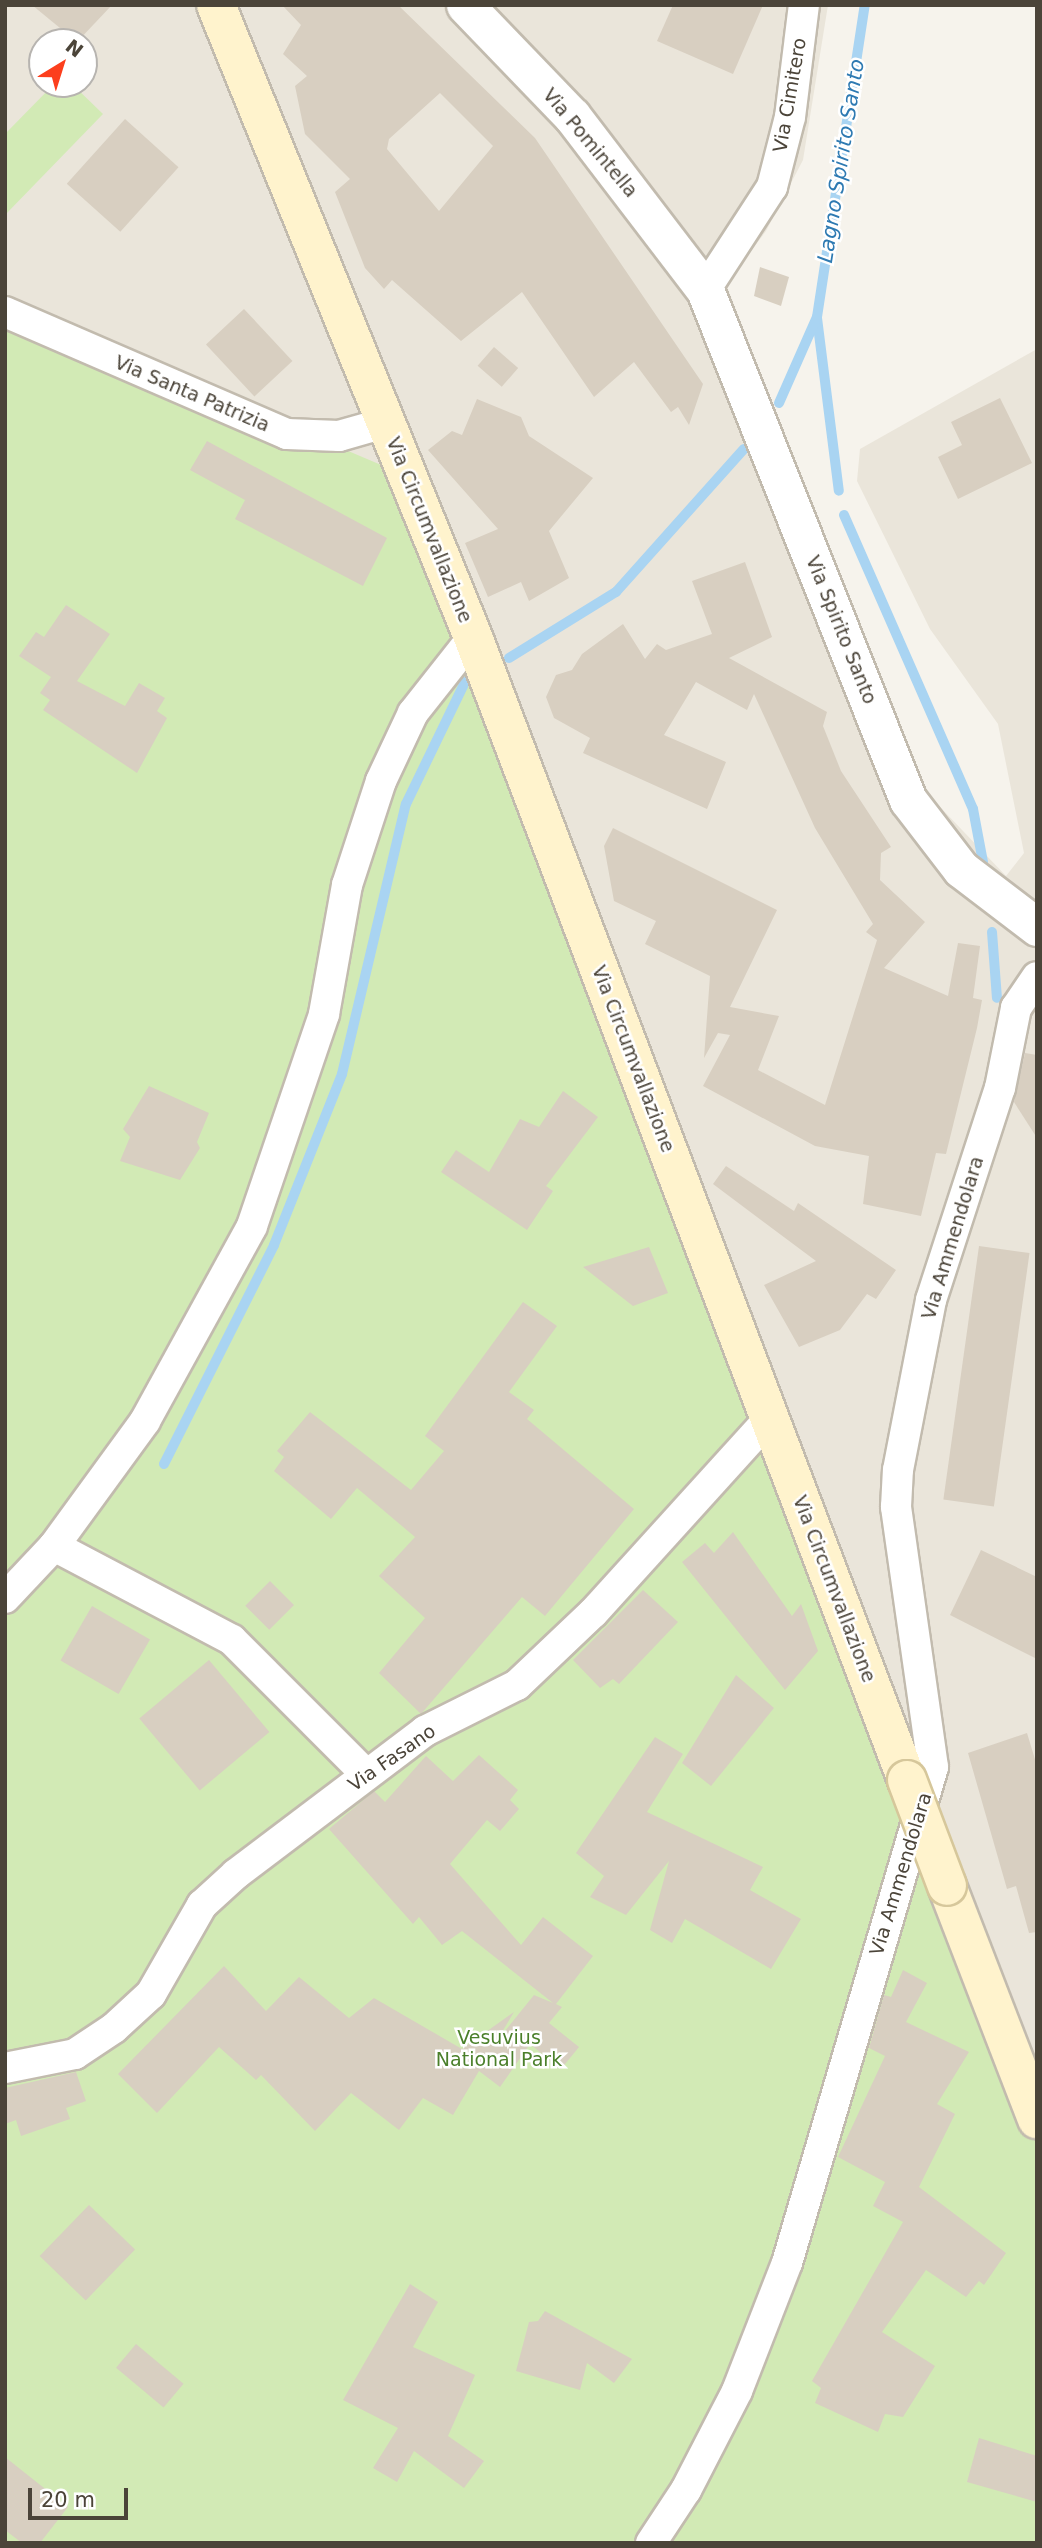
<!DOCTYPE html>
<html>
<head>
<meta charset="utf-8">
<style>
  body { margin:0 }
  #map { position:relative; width:1042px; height:2548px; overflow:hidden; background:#f6f3ec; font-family:"DejaVu Sans",sans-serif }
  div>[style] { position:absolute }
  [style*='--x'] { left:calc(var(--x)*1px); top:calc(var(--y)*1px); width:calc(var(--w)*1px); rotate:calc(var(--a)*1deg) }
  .residential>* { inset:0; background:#eae5da }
  .green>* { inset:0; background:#d2eab5 }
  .stream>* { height:10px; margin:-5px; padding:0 5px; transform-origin:5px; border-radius:5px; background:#a9d4f2 }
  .building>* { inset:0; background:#d8cfc1; transform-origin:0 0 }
  .roads { filter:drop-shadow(2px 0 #c2bbae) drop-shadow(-2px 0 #c2bbae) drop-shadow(0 2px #c2bbae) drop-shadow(0 -2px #c2bbae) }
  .minor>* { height:30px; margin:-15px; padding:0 15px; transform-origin:15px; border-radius:15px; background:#fff }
  .tertiary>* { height:37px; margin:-18.5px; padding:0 18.5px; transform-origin:18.5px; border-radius:18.5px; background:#fff }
  .secondary>* { height:38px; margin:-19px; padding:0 19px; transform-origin:19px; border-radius:19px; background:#fff3cd }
  .bridges { filter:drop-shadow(2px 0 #d6c79b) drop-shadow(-2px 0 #d6c79b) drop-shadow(0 2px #d6c79b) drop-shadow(0 -2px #d6c79b) }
  .secondary-bridge>* { height:38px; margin:-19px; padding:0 19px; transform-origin:19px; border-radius:19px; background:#fff3cd }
  span { translate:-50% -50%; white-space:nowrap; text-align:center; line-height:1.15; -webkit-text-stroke:5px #fff; paint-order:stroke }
  .street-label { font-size:19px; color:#4b4439 }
  .park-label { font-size:19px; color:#4a7f2a }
  .water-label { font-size:21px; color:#2e7ab2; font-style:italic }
  .frame { position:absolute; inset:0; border:7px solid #4b4439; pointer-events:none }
  .north { position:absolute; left:28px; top:28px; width:70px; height:70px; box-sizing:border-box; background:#fff; border:2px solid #b7b4b0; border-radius:50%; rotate:38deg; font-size:19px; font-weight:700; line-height:28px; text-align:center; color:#4b4439 }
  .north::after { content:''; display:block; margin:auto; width:24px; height:32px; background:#fc3f1d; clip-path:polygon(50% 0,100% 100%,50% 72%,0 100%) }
  .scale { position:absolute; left:28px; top:2488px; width:100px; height:32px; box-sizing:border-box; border:4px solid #4b4439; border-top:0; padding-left:9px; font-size:21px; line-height:24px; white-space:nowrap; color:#4b4439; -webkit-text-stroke:5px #fff; paint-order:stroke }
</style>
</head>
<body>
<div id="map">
  <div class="residential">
    <div style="clip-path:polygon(evenodd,5px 5px,828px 5px,803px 160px,766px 231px,726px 284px,920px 786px,1006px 876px,1024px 853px,998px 724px,930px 629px,857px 481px,860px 449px,1037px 349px,1037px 2543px,5px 2543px,5px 5px,42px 42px,84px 42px,84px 84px,42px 84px,42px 42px)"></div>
  </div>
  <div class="green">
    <div style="clip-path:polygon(54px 84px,72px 84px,103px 114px,5px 215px,5px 134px)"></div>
    <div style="clip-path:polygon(5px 305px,433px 487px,1037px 2077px,1037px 2543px,5px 2543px)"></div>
  </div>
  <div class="stream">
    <div style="--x:817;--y:318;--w:174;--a:82.8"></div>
    <div style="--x:779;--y:403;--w:94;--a:-66.2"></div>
    <div style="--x:817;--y:317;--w:316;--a:-81.3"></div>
    <div style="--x:844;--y:515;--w:321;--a:66.3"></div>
    <div style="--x:973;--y:809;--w:54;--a:79.3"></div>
    <div style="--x:509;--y:658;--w:126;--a:-31.7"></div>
    <div style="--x:616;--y:592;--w:192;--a:-48.2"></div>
    <div style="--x:992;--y:932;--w:66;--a:85.7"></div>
    <div style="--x:164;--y:1464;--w:245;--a:-63.3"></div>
    <div style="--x:274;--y:1245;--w:184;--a:-68.3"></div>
    <div style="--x:342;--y:1074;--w:277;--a:-76.7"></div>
    <div style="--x:406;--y:804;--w:136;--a:-64.2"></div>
  </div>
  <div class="building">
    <div style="clip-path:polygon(32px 5px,112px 5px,77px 42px)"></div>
    <div style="clip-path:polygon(evenodd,282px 5px,398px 5px,535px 138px,703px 384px,689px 425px,678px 407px,671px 412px,634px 362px,594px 397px,522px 292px,461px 341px,392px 280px,384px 289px,365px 268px,335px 192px,350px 179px,305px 134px,295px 86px,307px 76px,283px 54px,301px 25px,282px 5px,440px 93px,493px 146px,439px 211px,387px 149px,389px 139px,440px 93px)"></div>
    <div style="clip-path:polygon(673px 5px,763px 5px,733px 74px,657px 41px)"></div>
    <div style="left:125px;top:119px;width:72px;height:87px;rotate:42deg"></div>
    <div style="clip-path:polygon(760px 267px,789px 277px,781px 306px,754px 296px)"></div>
    <div style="left:244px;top:309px;width:71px;height:52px;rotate:47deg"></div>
    <div style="left:494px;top:347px;width:32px;height:25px;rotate:41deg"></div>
    <div style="clip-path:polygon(1000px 398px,1032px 463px,958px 499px,938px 457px,962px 445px,951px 422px)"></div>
    <div style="clip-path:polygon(477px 399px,521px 417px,529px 436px,593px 478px,549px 531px,569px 578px,529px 601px,521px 582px,488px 597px,465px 543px,498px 529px,428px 450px,452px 431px,462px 435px)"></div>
    <div style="clip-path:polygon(207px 441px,387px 538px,363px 586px,235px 519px,245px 500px,190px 470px)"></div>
    <div style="clip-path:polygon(745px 562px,772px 637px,729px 658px,827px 712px,823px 726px,841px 771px,891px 847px,881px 853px,880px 880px,925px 922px,884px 968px,948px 996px,958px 943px,980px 946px,973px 998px,982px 1000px,977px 1028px,946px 1154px,936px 1153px,921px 1216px,863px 1204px,869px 1156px,815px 1146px,703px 1086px,730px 1035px,718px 1033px,704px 1058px,710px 976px,645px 944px,656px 921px,614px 901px,604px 846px,613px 828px,777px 910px,730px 1007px,779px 1016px,758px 1070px,825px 1105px,877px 940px,866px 932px,873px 924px,815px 828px,754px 694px,747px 710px,696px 682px,664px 735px,726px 762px,707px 809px,583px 753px,590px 738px,554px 718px,546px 697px,556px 675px,572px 670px,582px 654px,623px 624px,645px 659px,657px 644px,666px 650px,712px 634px,692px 581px)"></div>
    <div style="clip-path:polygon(66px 605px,110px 634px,77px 681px,125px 706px,139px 683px,165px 698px,157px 711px,167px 718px,137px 773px,43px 710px,50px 700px,40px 693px,51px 677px,19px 656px,36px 632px,44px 637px)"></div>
    <div style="clip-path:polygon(1025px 1053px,1037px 1055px,1037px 1138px,1014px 1102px)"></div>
    <div style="clip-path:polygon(149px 1086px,209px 1113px,197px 1142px,200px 1148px,180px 1180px,120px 1161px,130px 1137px,123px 1129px)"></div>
    <div style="clip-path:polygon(563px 1091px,598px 1117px,546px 1186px,553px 1191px,527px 1230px,441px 1172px,456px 1150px,489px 1172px,520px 1119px,539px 1127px)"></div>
    <div style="clip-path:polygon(726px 1166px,794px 1211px,798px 1203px,896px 1270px,876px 1299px,867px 1294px,840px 1330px,799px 1347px,764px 1285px,816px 1261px,713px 1184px)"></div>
    <div style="left:979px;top:1246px;width:51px;height:256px;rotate:8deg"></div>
    <div style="clip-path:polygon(649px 1247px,668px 1293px,633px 1306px,583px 1267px)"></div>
    <div style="clip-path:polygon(523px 1302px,557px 1326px,509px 1392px,534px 1410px,527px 1419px,634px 1509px,545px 1616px,522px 1597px,421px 1714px,379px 1673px,425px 1618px,379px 1576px,415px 1537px,357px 1488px,331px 1519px,274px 1471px,284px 1457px,277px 1451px,310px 1412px,411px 1490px,444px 1451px,425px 1436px)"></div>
    <div style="clip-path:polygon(733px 1532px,792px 1616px,801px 1604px,818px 1651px,785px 1690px,682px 1562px,705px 1543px,714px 1553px)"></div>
    <div style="clip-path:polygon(981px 1550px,1037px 1577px,1037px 1659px,950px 1615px)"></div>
    <div style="left:270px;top:1581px;width:34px;height:35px;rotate:45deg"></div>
    <div style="clip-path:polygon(643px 1590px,678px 1622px,619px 1684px,613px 1679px,600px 1688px,573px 1660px)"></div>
    <div style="left:92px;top:1606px;width:67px;height:63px;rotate:30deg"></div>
    <div style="left:209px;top:1660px;width:94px;height:91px;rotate:50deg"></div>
    <div style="clip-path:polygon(736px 1675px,774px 1708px,711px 1786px,682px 1763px)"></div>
    <div style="clip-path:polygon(1027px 1733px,1037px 1766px,1037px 1932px,1029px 1933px,1016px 1886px,1007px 1889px,968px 1753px)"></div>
    <div style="clip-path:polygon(655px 1737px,683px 1754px,647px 1812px,763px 1867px,750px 1890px,801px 1919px,771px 1969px,685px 1919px,672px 1943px,650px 1930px,669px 1861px,626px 1915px,590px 1897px,604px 1876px,576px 1853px)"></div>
    <div style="clip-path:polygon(479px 1755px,518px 1790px,510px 1800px,519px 1809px,500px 1831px,487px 1820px,450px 1864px,521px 1945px,543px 1917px,593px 1956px,556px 2004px,562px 2007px,549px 2023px,579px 2047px,561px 2069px,530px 2044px,500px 2087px,479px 2071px,453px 2115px,423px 2098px,399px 2130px,351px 2093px,315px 2131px,261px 2075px,256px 2080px,219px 2047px,157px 2113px,118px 2074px,224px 1966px,266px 2011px,299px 1977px,349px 2018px,374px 1998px,462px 2049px,514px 2012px,496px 2042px,534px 1995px,553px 2003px,462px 1931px,442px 1945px,419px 1917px,413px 1924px,329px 1829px,374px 1791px,385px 1802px,426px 1756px,453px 1781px)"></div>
    <div style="clip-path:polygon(903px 1970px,927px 1983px,906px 2022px,969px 2052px,937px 2104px,955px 2114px,919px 2187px,1006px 2253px,984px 2285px,979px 2281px,966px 2297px,926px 2270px,882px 2332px,935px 2366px,903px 2417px,885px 2414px,878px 2432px,815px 2403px,821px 2388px,812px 2381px,903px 2222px,873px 2206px,885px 2182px,838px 2157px,885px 2056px,869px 2048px,884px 1995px,891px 1997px)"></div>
    <div style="clip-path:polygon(76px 2072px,86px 2101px,66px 2108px,70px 2119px,21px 2136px,16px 2120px,5px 2124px,5px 2088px)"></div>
    <div style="left:89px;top:2205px;width:64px;height:71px;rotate:44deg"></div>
    <div style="clip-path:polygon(410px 2284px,438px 2302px,413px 2347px,475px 2375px,448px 2436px,484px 2461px,464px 2488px,414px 2451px,397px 2482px,373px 2468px,398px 2428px,343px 2400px)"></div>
    <div style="clip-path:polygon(545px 2311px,632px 2359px,614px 2383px,587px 2363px,580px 2390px,516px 2371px,529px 2322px,538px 2321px)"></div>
    <div style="left:136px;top:2344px;width:62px;height:31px;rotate:40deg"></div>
    <div style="clip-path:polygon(979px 2438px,1037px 2456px,1037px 2502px,967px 2482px)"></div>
    <div style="clip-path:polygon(5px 2457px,68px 2507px,40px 2543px,22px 2543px,5px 2530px)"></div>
  </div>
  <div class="roads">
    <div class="minor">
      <div style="--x:705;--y:290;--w:123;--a:-57"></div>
      <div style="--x:772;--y:187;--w:72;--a:-75.6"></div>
      <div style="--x:790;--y:117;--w:113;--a:-82.9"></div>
      <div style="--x:5;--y:312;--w:307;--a:23.4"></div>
      <div style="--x:287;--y:434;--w:52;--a:2.2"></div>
      <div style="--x:339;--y:436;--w:48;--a:-15.8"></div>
      <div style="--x:54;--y:1546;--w:201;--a:27.8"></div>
      <div style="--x:232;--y:1640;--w:188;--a:45"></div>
      <div style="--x:5;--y:1598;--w:71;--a:-46.7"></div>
      <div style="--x:54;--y:1546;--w:155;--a:-53.9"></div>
      <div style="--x:145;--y:1421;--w:222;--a:-61.2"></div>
      <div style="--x:252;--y:1226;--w:224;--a:-71.2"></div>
      <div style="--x:324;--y:1014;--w:131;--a:-79.9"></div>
      <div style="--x:347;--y:885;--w:109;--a:-71.9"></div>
      <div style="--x:381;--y:781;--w:75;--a:-64.8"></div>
      <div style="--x:413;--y:713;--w:97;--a:-51.7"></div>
      <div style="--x:5;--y:2068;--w:71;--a:-11.3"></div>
      <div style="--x:75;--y:2054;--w:47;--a:-33.7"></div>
      <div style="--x:114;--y:2028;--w:50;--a:-42.6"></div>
      <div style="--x:151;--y:1994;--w:103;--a:-60.2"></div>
      <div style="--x:202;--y:1905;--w:46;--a:-42.4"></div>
      <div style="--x:236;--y:1874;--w:237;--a:-37.1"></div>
      <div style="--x:425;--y:1731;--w:103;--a:-26.6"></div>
      <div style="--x:517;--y:1685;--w:105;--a:-43.5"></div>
      <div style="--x:593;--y:1613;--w:262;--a:-47.8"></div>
      <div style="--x:651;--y:2543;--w:64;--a:-56.6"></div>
      <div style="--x:686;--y:2490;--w:111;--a:-62.7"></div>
      <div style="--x:737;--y:2391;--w:137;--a:-68.7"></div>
      <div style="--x:787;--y:2263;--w:517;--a:-73.6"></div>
      <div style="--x:933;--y:1767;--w:263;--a:-98.1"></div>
      <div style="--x:896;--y:1507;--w:37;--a:-87"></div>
      <div style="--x:898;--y:1470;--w:173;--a:-79"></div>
      <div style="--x:931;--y:1300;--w:223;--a:-72"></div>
      <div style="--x:1000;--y:1088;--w:82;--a:-78.7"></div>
      <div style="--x:1016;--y:1008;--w:37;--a:-56"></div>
    </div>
    <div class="tertiary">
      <div style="--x:465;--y:5;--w:154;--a:46.1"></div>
      <div style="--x:572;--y:116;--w:219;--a:52.6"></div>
      <div style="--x:705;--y:290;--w:549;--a:68.3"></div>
      <div style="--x:908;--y:800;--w:87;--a:52.5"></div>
      <div style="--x:961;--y:869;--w:96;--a:37.3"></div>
    </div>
    <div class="secondary">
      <div style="--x:216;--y:5;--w:682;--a:67.87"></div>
      <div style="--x:473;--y:637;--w:1223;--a:69.21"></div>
      <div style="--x:947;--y:1886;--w:250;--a:68.9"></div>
    </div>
  </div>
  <div class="bridges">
    <div class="secondary-bridge">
      <div style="--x:907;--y:1780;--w:113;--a:69.3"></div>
    </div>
  </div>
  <div class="street-label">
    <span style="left:790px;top:95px;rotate:-80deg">Via Cimitero</span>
    <span style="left:590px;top:143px;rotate:50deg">Via Pomintella</span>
    <span style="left:192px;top:394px;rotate:23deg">Via Santa Patrizia</span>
    <span style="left:429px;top:530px;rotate:68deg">Via Circumvallazione</span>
    <span style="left:841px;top:630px;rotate:68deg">Via Spirito Santo</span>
    <span style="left:633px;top:1059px;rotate:69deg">Via Circumvallazione</span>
    <span style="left:953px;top:1238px;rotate:-73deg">Via Ammendolara</span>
    <span style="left:834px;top:1589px;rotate:69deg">Via Circumvallazione</span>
    <span style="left:392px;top:1758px;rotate:-35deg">Via Fasano</span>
    <span style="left:901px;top:1874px;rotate:-73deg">Via Ammendolara</span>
  </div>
  <div class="park-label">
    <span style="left:499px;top:2049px">Vesuvius<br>National Park</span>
  </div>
  <div class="water-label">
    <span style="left:841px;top:161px;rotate:-81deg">Lagno Spirito Santo</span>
  </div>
  <div class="frame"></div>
  <div class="north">N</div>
  <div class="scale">20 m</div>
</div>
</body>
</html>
